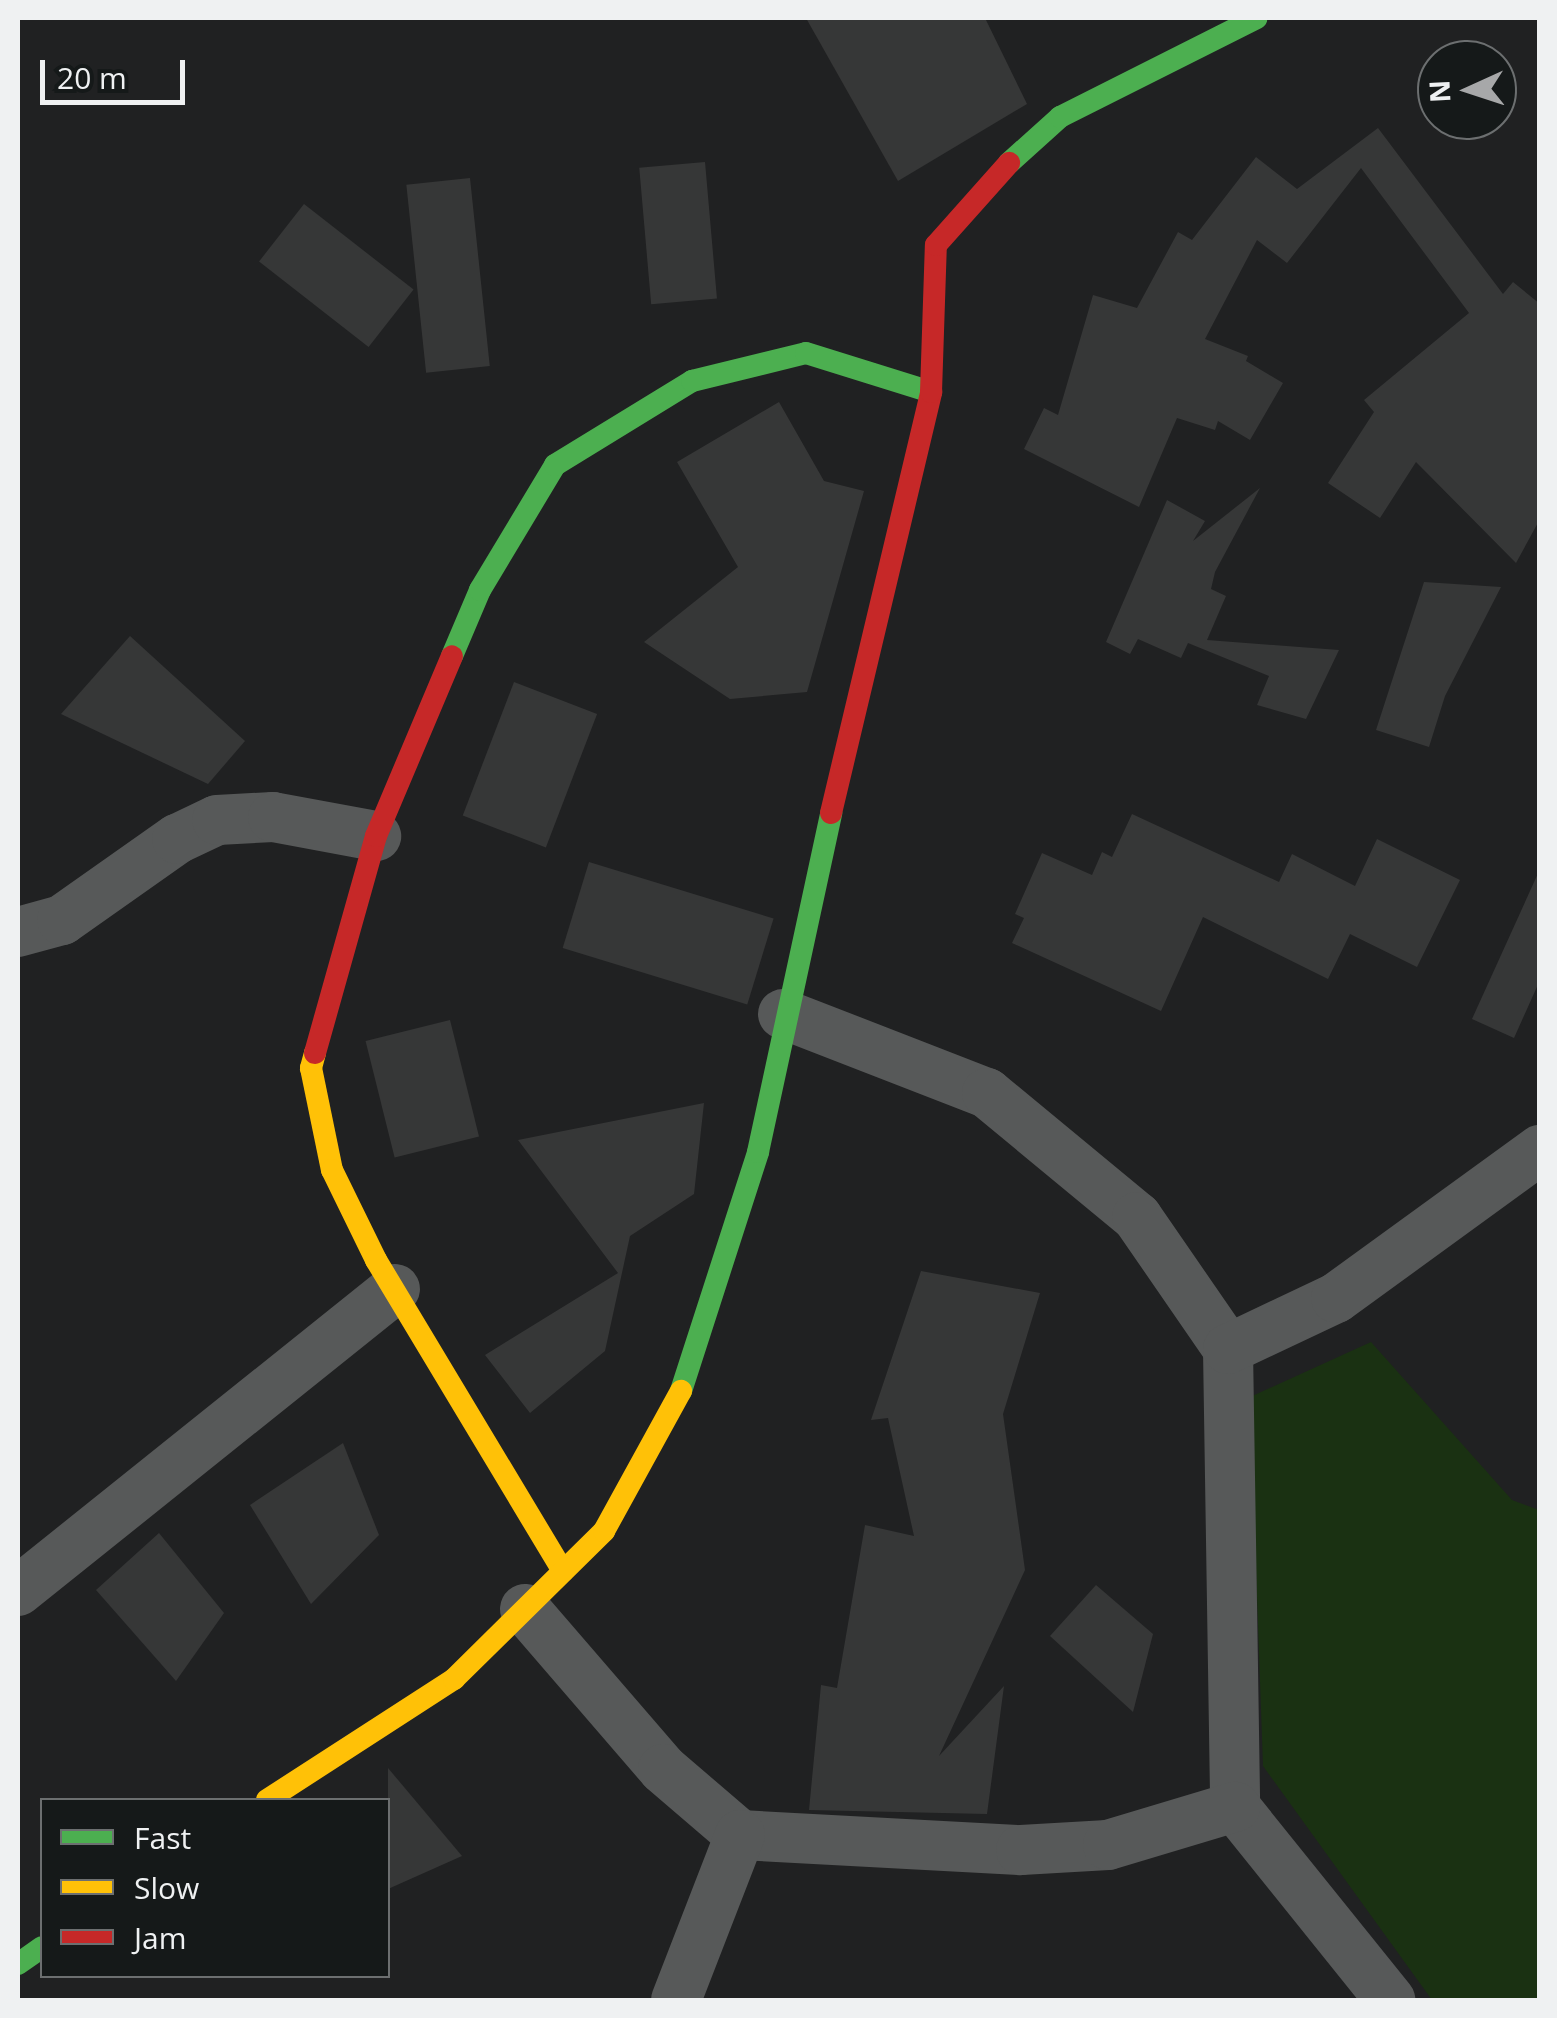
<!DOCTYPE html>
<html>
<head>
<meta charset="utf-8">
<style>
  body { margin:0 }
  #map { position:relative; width:1557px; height:2018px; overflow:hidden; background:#202122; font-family:"Open Sans",sans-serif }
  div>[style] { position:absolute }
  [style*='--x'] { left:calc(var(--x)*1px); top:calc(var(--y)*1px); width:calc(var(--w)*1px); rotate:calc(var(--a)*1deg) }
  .green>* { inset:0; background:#1a3112 }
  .building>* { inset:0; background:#363737; transform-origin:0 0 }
  .street>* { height:50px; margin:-25px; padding:0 25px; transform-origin:25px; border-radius:25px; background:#575959 }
  .fast>* { height:22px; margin:-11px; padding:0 11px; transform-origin:11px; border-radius:11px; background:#4caf50 }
  .slow>* { height:22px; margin:-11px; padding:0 11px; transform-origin:11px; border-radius:11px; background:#ffc107 }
  .jam>* { height:22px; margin:-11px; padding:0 11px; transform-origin:11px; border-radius:11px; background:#c62828 }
  span { translate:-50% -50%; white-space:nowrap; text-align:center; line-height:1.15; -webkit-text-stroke:9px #151919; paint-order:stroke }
  .frame { position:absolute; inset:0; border:20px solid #eff1f2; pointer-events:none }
  .legend { position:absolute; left:40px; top:1798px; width:350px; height:180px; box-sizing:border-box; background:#151919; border:2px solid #6c6f70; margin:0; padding:12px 18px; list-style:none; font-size:30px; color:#eff1f2 }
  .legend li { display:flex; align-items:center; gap:20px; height:50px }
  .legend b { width:50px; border:2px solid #6c6f70 }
  .north { position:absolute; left:1417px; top:40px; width:100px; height:100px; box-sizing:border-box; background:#151919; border:2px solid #6c6f70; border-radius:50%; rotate:267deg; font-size:28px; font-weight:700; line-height:40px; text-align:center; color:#eff1f2 }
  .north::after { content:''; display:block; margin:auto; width:35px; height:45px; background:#a7a8a9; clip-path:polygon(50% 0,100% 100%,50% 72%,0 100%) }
  .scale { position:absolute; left:40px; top:60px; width:145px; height:45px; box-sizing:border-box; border:5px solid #eff1f2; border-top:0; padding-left:12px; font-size:30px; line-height:35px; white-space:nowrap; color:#eff1f2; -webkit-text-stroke:8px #151919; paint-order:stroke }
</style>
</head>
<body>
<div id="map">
  <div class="green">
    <div style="clip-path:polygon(1371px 1342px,1512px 1500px,1539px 1510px,1539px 2000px,1432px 2000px,1263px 1766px,1250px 1397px)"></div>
  </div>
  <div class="building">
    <div style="clip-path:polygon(806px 18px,985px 18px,1027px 104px,898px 181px)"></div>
    <div style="clip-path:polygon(1378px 128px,1503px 294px,1513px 282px,1540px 304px,1540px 519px,1516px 563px,1416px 462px,1380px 518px,1328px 483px,1374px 412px,1364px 400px,1469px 313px,1361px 168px,1287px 263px,1257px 240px,1205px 339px,1248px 356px,1246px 361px,1283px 383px,1250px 440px,1218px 421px,1215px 430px,1177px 418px,1139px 507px,1024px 449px,1044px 408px,1058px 415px,1093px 295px,1137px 308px,1178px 232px,1192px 240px,1256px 157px,1297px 189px)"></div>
    <div style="left:705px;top:162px;width:137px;height:66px;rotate:85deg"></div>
    <div style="left:470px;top:178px;width:189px;height:64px;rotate:84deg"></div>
    <div style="left:304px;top:204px;width:139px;height:73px;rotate:38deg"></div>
    <div style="clip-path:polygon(779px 402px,824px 481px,864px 491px,807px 692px,730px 699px,644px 642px,738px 567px,677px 462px)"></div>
    <div style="clip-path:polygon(1260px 488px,1215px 572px,1211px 589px,1226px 596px,1207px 640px,1339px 650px,1306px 719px,1257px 705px,1269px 676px,1188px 643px,1181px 658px,1138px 639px,1130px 654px,1106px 642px,1167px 500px,1205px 521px,1193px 541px)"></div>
    <div style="clip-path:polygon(1424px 582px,1501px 587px,1445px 696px,1429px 747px,1376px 730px)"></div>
    <div style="clip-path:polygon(130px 636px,245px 741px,208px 784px,61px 714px)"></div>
    <div style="left:514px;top:682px;width:89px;height:143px;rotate:21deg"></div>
    <div style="clip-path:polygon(1132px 814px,1279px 882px,1292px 854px,1355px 886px,1377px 839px,1460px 880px,1417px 967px,1350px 934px,1328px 979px,1203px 917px,1161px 1011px,1012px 943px,1024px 918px,1015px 914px,1042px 853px,1092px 875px,1102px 852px,1112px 857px)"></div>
    <div style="left:589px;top:862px;width:193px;height:90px;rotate:17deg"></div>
    <div style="clip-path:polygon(1540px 869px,1540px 980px,1514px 1038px,1472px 1019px)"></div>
    <div style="left:450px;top:1020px;width:120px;height:87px;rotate:76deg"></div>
    <div style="clip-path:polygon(704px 1103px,694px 1194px,630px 1236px,605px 1351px,530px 1413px,485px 1355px,618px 1273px,518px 1140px)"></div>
    <div style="clip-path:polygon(921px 1271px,1040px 1293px,1003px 1414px,1025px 1570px,939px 1756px,1004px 1686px,987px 1814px,809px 1810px,821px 1685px,837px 1688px,865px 1525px,914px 1536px,888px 1418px,871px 1420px)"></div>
    <div style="clip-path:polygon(343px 1443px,379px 1535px,311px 1604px,250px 1505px)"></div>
    <div style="clip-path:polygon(159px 1533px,224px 1613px,176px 1681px,96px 1590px)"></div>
    <div style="clip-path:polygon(1096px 1585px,1153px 1634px,1133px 1712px,1050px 1636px)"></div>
    <div style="clip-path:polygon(388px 1768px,462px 1856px,388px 1889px)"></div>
  </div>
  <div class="street">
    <div style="--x:18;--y:932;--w:46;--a:-15.3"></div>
    <div style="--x:62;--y:920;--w:141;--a:-35.2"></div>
    <div style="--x:177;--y:839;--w:44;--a:-25.4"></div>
    <div style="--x:217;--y:820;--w:56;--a:-3.1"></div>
    <div style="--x:273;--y:817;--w:105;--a:10.5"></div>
    <div style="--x:783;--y:1014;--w:219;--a:21.2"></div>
    <div style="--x:987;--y:1093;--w:195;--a:39.6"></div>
    <div style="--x:1137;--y:1217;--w:160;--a:55.4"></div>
    <div style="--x:1228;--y:1349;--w:458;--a:89.1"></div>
    <div style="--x:1235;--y:1807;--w:248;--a:51.2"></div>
    <div style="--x:1228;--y:1349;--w:119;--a:-25.3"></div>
    <div style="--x:1336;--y:1298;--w:252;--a:-36"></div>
    <div style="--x:18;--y:1591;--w:483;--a:-38.7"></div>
    <div style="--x:525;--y:1609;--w:211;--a:49.2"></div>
    <div style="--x:663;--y:1769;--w:101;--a:40.6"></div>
    <div style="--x:740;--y:1835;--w:281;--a:3.1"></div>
    <div style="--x:1021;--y:1850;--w:87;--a:-3.3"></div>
    <div style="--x:1108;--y:1845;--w:133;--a:-16.7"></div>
    <div style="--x:676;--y:2000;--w:177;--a:-68.8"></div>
  </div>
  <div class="fast">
    <div style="--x:1009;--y:163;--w:69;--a:-42"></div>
    <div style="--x:1060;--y:117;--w:220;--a:-26.7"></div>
    <div style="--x:452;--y:656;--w:72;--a:-67"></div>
    <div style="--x:480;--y:590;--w:146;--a:-59"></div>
    <div style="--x:555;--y:465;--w:161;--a:-31.5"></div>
    <div style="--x:692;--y:381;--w:117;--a:-13.8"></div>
    <div style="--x:806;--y:353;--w:131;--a:17.3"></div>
    <div style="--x:681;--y:1391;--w:251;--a:-72.1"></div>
    <div style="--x:758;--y:1152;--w:347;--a:-77.8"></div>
    <div style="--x:18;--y:1964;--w:29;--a:-35"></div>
  </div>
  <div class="slow">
    <div style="--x:315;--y:1053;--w:16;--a:105"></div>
    <div style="--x:311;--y:1068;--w:104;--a:78.4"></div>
    <div style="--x:332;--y:1170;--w:100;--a:63.9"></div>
    <div style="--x:376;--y:1260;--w:363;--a:59"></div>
    <div style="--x:267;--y:1800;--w:223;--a:-32.9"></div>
    <div style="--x:454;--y:1679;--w:211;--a:-44.6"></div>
    <div style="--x:604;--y:1531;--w:160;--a:-61.2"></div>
  </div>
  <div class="jam">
    <div style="--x:831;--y:813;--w:433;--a:-76.6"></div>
    <div style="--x:931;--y:392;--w:147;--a:-88.1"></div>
    <div style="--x:936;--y:245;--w:110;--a:-48.3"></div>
    <div style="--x:315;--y:1053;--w:225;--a:-74.3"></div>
    <div style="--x:376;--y:836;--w:195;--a:-67.1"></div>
  </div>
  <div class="frame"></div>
  <ul class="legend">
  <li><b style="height:12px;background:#4caf50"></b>Fast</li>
  <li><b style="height:12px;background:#ffc107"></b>Slow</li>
  <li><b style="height:12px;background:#c62828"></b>Jam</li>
  </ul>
  <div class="north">N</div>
  <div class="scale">20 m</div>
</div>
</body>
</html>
